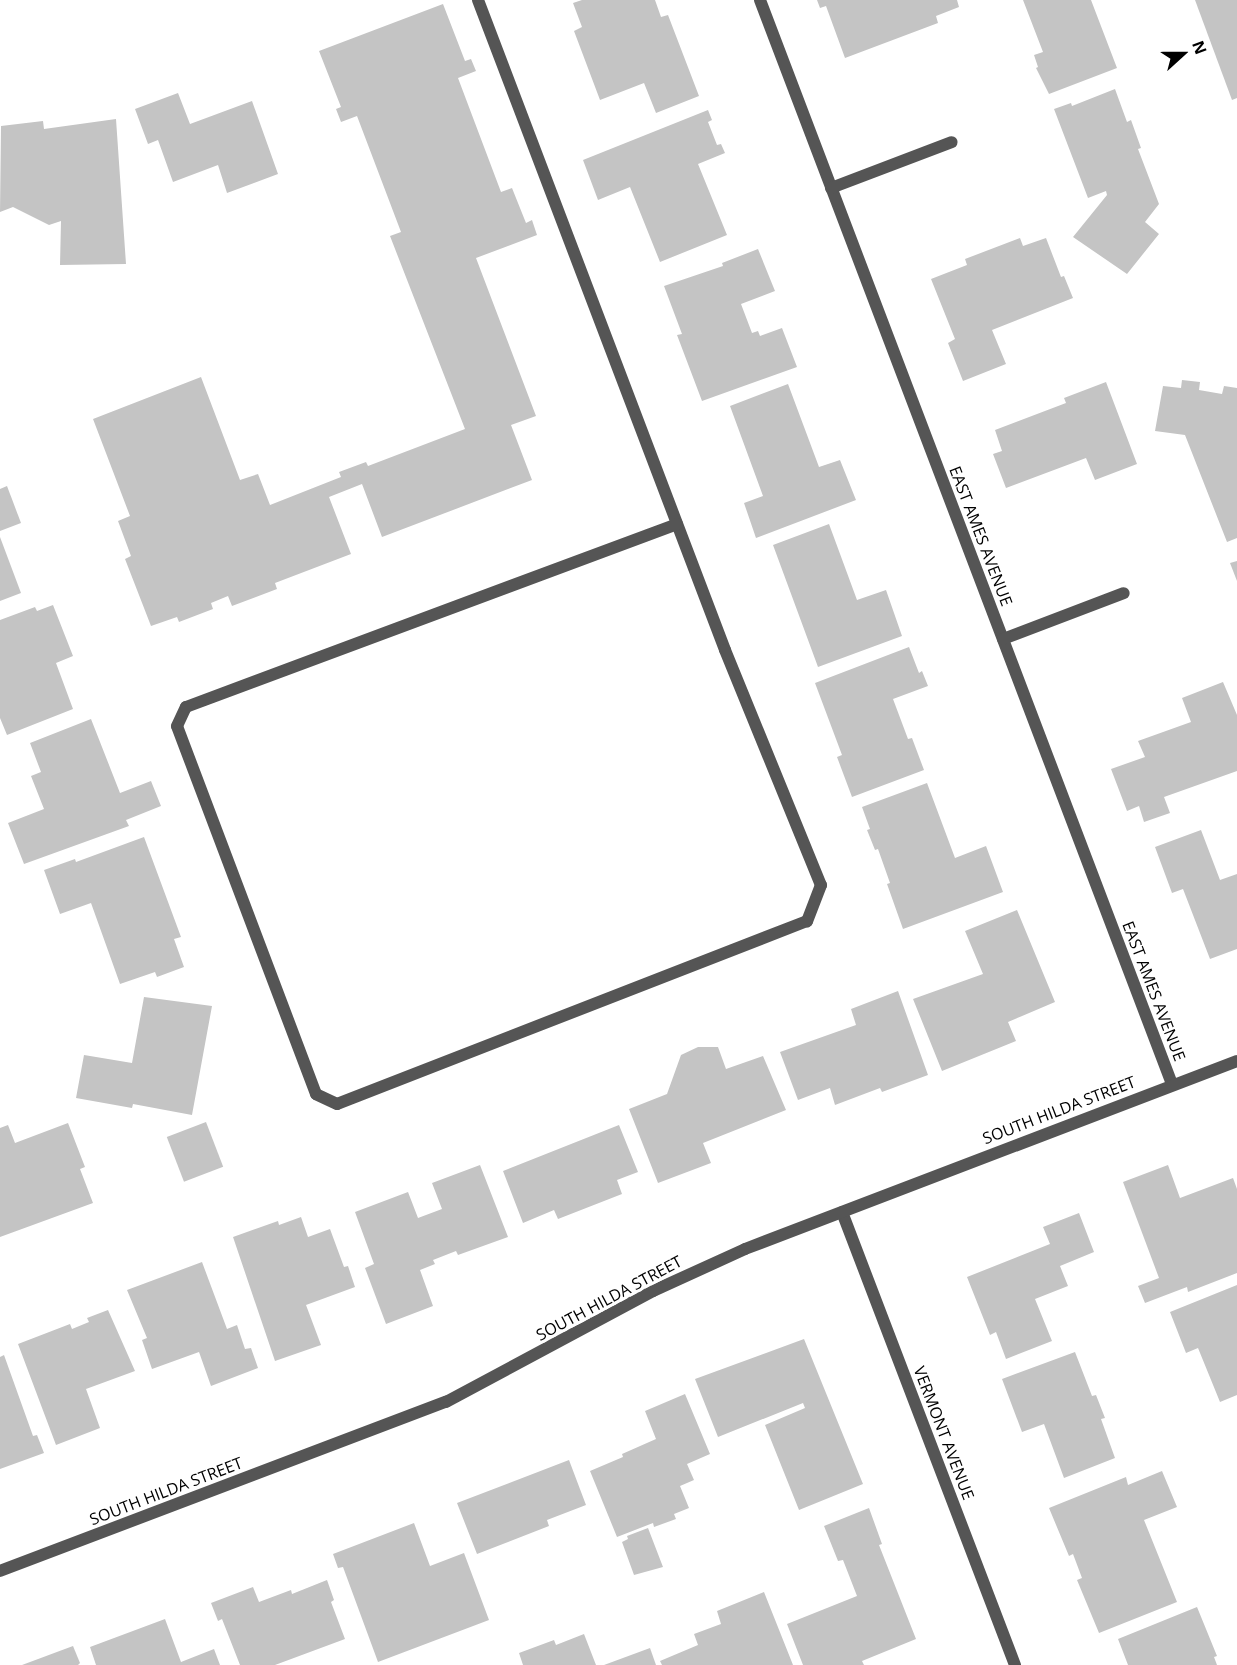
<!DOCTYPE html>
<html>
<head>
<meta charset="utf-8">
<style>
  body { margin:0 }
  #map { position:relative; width:1237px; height:1665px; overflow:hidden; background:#fff; font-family:"Open Sans",sans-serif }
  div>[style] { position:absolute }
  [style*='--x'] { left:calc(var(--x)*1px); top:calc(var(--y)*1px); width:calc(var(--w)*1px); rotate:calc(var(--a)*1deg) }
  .building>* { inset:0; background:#c4c4c4; transform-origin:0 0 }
  .service>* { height:12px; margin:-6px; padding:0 6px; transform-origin:6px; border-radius:6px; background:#555 }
  .minor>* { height:12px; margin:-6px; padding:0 6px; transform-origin:6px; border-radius:6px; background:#555 }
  span { translate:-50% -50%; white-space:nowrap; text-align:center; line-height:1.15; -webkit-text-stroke:6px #fff; paint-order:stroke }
  .street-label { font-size:16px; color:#000 }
  .north { position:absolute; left:1153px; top:24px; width:60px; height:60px; -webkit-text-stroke:4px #fff; paint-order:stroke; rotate:69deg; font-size:16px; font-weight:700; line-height:24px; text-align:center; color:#000 }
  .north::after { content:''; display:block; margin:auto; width:21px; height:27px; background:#000; clip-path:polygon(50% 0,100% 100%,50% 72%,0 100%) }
</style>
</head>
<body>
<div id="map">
  <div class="building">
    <div style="clip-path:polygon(582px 0,655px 0,661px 17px,668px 15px,699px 96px,656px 113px,644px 83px,600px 100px,574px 31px,582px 27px,573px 3px)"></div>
    <div style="clip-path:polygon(817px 0,957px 0,959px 7px,936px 16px,938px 23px,845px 58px,826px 6px,820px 8px)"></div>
    <div style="clip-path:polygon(1023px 0,1091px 0,1117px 68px,1049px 94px,1036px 68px,1038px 67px,1034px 55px,1043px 52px)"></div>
    <div style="clip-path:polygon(1195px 0,1237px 0,1237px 98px,1232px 100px)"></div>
    <div style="clip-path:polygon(443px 4px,465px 61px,471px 59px,476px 71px,458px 78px,501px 192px,512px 188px,526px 223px,532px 220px,537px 235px,476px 258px,536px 416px,511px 425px,532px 480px,382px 537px,362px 484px,329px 497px,351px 554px,275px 583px,277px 589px,232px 606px,228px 596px,211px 603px,213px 609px,179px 622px,177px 617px,151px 626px,125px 559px,131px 556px,118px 521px,130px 516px,93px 419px,201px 377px,240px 480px,258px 474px,270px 505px,341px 477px,339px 472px,366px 462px,368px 466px,465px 429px,390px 236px,401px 232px,357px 116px,341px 122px,336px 109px,341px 107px,319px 51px)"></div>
    <div style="clip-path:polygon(1115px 89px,1127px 122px,1131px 120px,1141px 148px,1138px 149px,1159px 204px,1145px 222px,1159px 234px,1127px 274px,1073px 237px,1107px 195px,1106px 191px,1088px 198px,1054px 109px,1071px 103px,1072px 106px)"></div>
    <div style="clip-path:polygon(178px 93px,190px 124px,252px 101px,278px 174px,227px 193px,218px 165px,173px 182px,158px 140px,148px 144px,135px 109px)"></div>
    <div style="clip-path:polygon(708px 110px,712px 120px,708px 122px,717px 145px,721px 144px,725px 153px,698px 164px,727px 235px,660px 262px,630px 187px,598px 200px,583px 160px)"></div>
    <div style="clip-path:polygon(116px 119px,126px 264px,60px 265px,61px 221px,49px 225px,13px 207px,0 212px,1px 126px,43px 121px,44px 129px)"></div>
    <div style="clip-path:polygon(1020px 238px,1023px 246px,1046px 238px,1061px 277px,1064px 276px,1073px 298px,992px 330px,1006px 364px,963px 381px,948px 343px,955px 339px,931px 279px,967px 265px,965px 259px)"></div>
    <div style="clip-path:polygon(758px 249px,775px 291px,741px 304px,752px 333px,758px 331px,760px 336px,782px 328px,797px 367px,702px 401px,677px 335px,682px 334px,664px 286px,723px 266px,722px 263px)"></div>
    <div style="clip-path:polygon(1182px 380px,1200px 382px,1199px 390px,1222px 394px,1224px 386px,1237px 388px,1237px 538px,1227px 542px,1185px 435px,1155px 431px,1163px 386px,1181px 388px)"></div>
    <div style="clip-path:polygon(1106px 382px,1137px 464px,1095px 480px,1086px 458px,1006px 488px,993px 454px,1002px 451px,995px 430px,1066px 403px,1064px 398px)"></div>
    <div style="clip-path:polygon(788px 384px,819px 467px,840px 460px,856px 500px,756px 538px,744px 503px,763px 496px,730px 406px)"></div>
    <div style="clip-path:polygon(7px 486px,21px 523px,0 531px,0 489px)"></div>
    <div style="clip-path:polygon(829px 524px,857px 600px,886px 590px,902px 636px,818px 667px,773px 545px)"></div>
    <div style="clip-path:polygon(0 537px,21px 593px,0 601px)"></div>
    <div style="clip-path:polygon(1237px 561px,1237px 581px,1230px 563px)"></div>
    <div style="clip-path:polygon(53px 605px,73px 656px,56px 663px,73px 709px,7px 735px,0 718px,0 620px,35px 607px,37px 611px)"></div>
    <div style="clip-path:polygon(909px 647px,919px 673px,922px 671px,928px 686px,893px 699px,908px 739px,912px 738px,924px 770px,852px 797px,837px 757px,842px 755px,815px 683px)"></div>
    <div style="clip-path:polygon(1223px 682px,1237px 715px,1237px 771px,1164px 797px,1170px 813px,1144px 822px,1139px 806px,1127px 811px,1111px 769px,1145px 757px,1138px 741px,1191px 722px,1182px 698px)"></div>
    <div style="clip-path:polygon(91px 719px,120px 793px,151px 781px,161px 806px,126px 820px,129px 826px,24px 864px,8px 823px,44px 809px,31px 776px,41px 772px,30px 743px)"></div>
    <div style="clip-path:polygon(927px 783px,955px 858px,986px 846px,1003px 892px,903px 929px,887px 884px,890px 883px,878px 849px,875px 850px,867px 830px,870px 829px,862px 807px)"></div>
    <div style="clip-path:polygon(1201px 830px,1220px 880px,1237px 874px,1237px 949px,1210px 959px,1183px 889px,1172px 893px,1155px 847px)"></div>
    <div style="clip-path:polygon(144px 837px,181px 937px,174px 939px,184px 967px,157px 977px,155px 972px,120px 984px,91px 903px,60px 914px,44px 870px,75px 859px,76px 862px)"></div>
    <div style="clip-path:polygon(1017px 910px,1055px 1002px,1008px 1022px,1016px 1041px,942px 1071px,913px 999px,983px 974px,965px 931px)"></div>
    <div style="clip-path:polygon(898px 991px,928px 1075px,882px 1092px,880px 1088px,835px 1105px,830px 1088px,798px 1100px,780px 1052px,856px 1025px,851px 1009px)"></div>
    <div style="clip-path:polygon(144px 997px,212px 1006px,192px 1115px,133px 1104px,132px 1108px,76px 1098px,84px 1055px,132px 1063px)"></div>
    <div style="clip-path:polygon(698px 1047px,718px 1047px,726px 1069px,763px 1056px,786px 1110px,703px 1143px,711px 1163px,658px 1183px,629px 1109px,667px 1094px,681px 1055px)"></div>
    <div style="left:206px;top:1122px;width:48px;height:42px;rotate:69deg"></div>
    <div style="clip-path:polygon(68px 1123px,85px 1167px,80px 1169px,93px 1203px,0 1237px,0 1128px,8px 1125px,15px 1143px)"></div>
    <div style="clip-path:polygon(619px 1125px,638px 1172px,617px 1180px,622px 1194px,558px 1219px,554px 1210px,523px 1223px,503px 1171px)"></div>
    <div style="clip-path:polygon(480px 1165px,508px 1237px,458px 1255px,456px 1251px,433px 1260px,435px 1264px,420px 1270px,433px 1306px,386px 1324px,365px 1268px,374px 1264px,355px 1212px,408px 1192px,418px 1218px,442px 1209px,432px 1183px)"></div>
    <div style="clip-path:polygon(1168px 1165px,1180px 1198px,1233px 1178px,1237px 1189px,1237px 1273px,1188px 1292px,1187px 1287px,1145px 1303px,1138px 1286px,1159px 1278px,1123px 1182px)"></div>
    <div style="clip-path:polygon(1079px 1213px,1094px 1252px,1060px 1266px,1068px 1286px,1035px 1299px,1052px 1341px,1006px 1359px,996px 1332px,990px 1335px,967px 1277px,1050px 1244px,1043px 1227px)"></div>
    <div style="clip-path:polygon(301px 1217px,308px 1237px,330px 1229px,344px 1267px,348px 1266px,355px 1287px,306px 1305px,321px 1345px,275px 1361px,233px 1237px,278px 1221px,279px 1225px)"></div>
    <div style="clip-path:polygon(202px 1262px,227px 1329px,237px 1325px,245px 1349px,251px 1348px,258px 1368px,211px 1386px,199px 1352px,152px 1369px,142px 1340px,147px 1338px,127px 1290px)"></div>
    <div style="clip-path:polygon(1237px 1285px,1237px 1395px,1220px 1402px,1198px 1348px,1186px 1353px,1170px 1312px)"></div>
    <div style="clip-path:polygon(108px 1310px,135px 1371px,86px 1389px,100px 1428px,56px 1445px,18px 1344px,70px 1324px,72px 1329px,89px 1322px,87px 1318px)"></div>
    <div style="clip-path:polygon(804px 1339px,863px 1484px,799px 1510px,765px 1425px,805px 1408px,803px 1403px,718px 1437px,695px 1379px)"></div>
    <div style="clip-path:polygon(1075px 1352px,1092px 1396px,1096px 1395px,1105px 1418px,1101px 1419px,1115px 1458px,1064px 1478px,1044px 1424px,1022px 1432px,1002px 1379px)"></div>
    <div style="clip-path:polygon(4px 1355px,33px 1436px,37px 1435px,44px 1453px,0 1469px,0 1357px)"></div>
    <div style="clip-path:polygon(685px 1394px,710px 1454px,687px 1464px,694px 1480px,680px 1486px,689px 1508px,674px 1514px,676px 1519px,654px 1527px,653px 1523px,617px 1537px,590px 1471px,623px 1457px,622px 1454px,656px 1439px,645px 1411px)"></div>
    <div style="clip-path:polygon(569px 1460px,586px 1505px,547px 1520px,549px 1526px,477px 1554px,457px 1503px)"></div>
    <div style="clip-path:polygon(1162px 1471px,1177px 1507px,1144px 1520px,1177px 1602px,1099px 1633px,1077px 1580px,1082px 1578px,1073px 1554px,1069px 1556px,1049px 1508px,1126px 1477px,1128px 1485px)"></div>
    <div style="clip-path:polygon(869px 1508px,882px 1544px,879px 1545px,916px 1639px,862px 1661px,864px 1665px,803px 1665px,787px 1624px,857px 1596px,843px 1560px,838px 1561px,824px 1526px)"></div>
    <div style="clip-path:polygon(414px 1523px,430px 1566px,464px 1553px,489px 1620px,378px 1662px,343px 1567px,338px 1568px,333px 1554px)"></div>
    <div style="clip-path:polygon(648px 1528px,663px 1567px,634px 1575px,622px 1542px,628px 1539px,627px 1536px)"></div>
    <div style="clip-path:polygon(327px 1580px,334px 1600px,331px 1602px,345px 1639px,275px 1665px,240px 1665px,222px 1619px,218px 1621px,211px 1603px,253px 1587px,259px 1602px,291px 1590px,292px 1594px)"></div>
    <div style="clip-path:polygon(764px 1592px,793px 1665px,662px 1665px,660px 1661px,698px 1645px,694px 1634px,721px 1624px,717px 1611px)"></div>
    <div style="clip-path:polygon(1197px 1607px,1217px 1656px,1214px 1657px,1217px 1665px,1128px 1665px,1118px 1639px)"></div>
    <div style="clip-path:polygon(165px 1619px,181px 1662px,214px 1649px,220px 1665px,96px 1665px,90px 1647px)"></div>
    <div style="clip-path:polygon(584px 1634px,596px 1665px,523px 1665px,519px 1653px,554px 1640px,556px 1645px)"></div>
    <div style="clip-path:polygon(73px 1646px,80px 1663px,78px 1665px,22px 1665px)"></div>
    <div style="clip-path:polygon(650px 1648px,656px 1665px,604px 1665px)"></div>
  </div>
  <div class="service">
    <div style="--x:478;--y:0;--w:695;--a:69.19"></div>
    <div style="--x:725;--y:650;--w:254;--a:67.8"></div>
    <div style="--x:821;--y:885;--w:39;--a:111"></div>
    <div style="--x:807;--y:921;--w:504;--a:158.73"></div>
    <div style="--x:337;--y:1104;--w:23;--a:-155"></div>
    <div style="--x:316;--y:1094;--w:393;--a:-110.7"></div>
    <div style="--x:177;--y:726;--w:21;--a:-65"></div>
    <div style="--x:186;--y:707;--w:524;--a:-20.44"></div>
  </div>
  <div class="minor">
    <div style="--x:760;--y:0;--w:1160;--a:69.19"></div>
    <div style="--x:831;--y:188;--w:129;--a:-20.8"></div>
    <div style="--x:1003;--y:639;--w:129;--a:-20.8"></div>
    <div style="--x:842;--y:1212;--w:485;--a:69.1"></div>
    <div style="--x:0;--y:1571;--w:477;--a:-20.8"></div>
    <div style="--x:446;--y:1402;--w:235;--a:-28.2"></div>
    <div style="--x:653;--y:1291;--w:101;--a:-24.5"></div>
    <div style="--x:745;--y:1249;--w:527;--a:-20.91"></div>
  </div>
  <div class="street-label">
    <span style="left:981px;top:536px;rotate:69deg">EAST AMES AVENUE</span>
    <span style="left:1154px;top:991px;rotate:69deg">EAST AMES AVENUE</span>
    <span style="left:1059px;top:1110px;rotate:-21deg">SOUTH HILDA STREET</span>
    <span style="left:609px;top:1298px;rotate:-28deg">SOUTH HILDA STREET</span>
    <span style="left:944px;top:1433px;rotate:69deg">VERMONT AVENUE</span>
    <span style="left:166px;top:1491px;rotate:-21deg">SOUTH HILDA STREET</span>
  </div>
  <div class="north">N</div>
</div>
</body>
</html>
